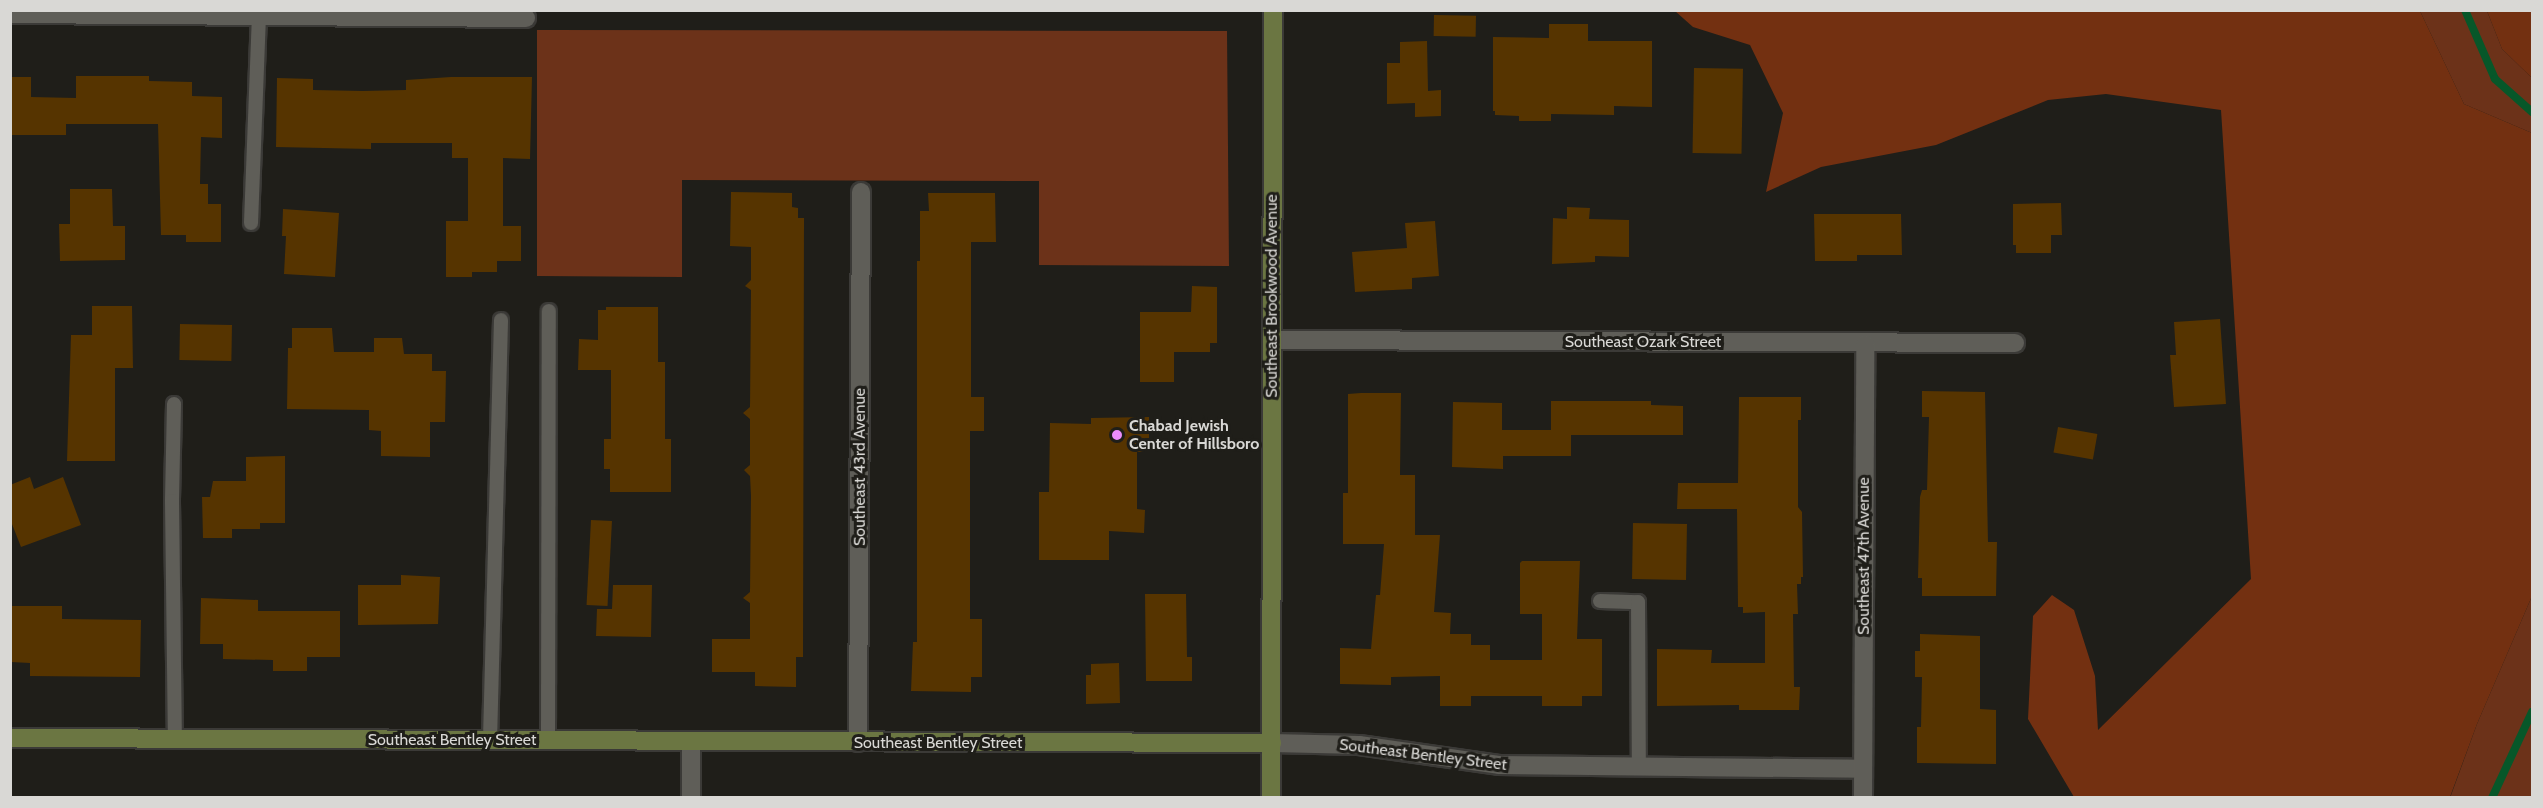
<!DOCTYPE html>
<html>
<head>
<meta charset="utf-8">
<style>
  body { margin:0 }
  #map { position:relative; width:2543px; height:808px; overflow:hidden; background:#1f1e19; font-family:Cabin,sans-serif }
  div>[style] { position:absolute }
  [style*='--x'] { left:calc(var(--x)*1px); top:calc(var(--y)*1px); width:calc(var(--w)*1px); rotate:calc(var(--a)*1deg) }
  .green>* { inset:0; background:#6c3219 }
  .forest>* { inset:0; background:#733011 }
  .stream>* { height:8px; margin:-4px; padding:0 4px; transform-origin:4px; border-radius:4px; background:#075729 }
  .building>* { inset:0; background:#563400; transform-origin:0 0 }
  .roads { filter:drop-shadow(2px 0 #3b3a37) drop-shadow(-2px 0 #3b3a37) drop-shadow(0 2px #3b3a37) drop-shadow(0 -2px #3b3a37) }
  .lane>* { height:14px; margin:-7px; padding:0 7px; transform-origin:7px; border-radius:7px; background:#5f5e58 }
  .street>* { height:18px; margin:-9px; padding:0 9px; transform-origin:9px; border-radius:9px; background:#5f5e58 }
  .secondary>* { height:18px; margin:-9px; padding:0 9px; transform-origin:9px; border-radius:9px; background:#6b7642 }
  .dots>* { width:16px; height:16px; translate:-50% -50%; box-sizing:border-box; border:3px solid #1f1e19; border-radius:50% }
  span { translate:-50% -50%; white-space:nowrap; text-align:center; line-height:1.15; -webkit-text-stroke:6px #1f1e19; paint-order:stroke }
  .street-label { font-size:16px; color:#d9d8d5 }
  .poi-label { font-size:16px; color:#d9d8d5; font-weight:700 }
  .left { translate:0 -50%; text-align:left }
  .frame { position:absolute; inset:0; border:12px solid #d9d8d5; pointer-events:none }
</style>
</head>
<body>
<div id="map">
  <div class="green">
    <div style="clip-path:polygon(2420px 11px,2487px 11px,2502px 49px,2532px 78px,2532px 133px,2464px 104px)"></div>
    <div style="clip-path:polygon(537px 30px,1227px 31px,1229px 266px,1039px 265px,1039px 181px,682px 180px,682px 277px,537px 276px)"></div>
    <div style="clip-path:polygon(2532px 596px,2532px 797px,2450px 798px,2477px 724px)"></div>
  </div>
  <div class="forest">
    <div style="clip-path:polygon(1675px 11px,2420px 11px,2464px 104px,2532px 133px,2532px 596px,2477px 724px,2450px 797px,2074px 797px,2028px 719px,2033px 616px,2052px 595px,2074px 610px,2095px 676px,2098px 730px,2251px 579px,2221px 110px,2106px 94px,2048px 100px,1936px 145px,1821px 167px,1766px 192px,1783px 113px,1750px 45px,1693px 27px)"></div>
    <div style="clip-path:polygon(2487px 11px,2532px 11px,2532px 78px,2502px 49px)"></div>
  </div>
  <div class="stream">
    <div style="--x:2465;--y:10;--w:75;--a:66.5"></div>
    <div style="--x:2495;--y:79;--w:50;--a:41.7"></div>
    <div style="--x:2492;--y:798;--w:95;--a:-65.1"></div>
  </div>
  <div class="building">
    <div style="left:1434px;top:15px;width:42px;height:21px;rotate:1deg"></div>
    <div style="clip-path:polygon(1549px 24px,1588px 24px,1588px 41px,1652px 41px,1652px 107px,1614px 106px,1614px 115px,1551px 114px,1551px 121px,1519px 121px,1519px 116px,1495px 115px,1495px 111px,1493px 111px,1493px 37px,1549px 38px)"></div>
    <div style="clip-path:polygon(1427px 41px,1428px 91px,1441px 90px,1441px 116px,1415px 117px,1415px 103px,1387px 104px,1387px 63px,1400px 63px,1400px 42px)"></div>
    <div style="left:1694px;top:68px;width:49px;height:85px;rotate:1deg"></div>
    <div style="clip-path:polygon(76px 76px,149px 76px,149px 81px,192px 82px,192px 96px,222px 97px,222px 138px,201px 137px,200px 184px,208px 184px,208px 204px,221px 204px,221px 242px,186px 242px,186px 235px,161px 235px,158px 124px,66px 124px,66px 135px,10px 135px,10px 77px,31px 77px,31px 97px,76px 98px)"></div>
    <div style="clip-path:polygon(451px 77px,532px 77px,530px 159px,503px 158px,503px 226px,521px 226px,521px 261px,497px 261px,497px 272px,472px 272px,472px 277px,446px 277px,446px 221px,468px 221px,468px 158px,452px 158px,452px 143px,371px 143px,371px 149px,276px 147px,277px 78px,313px 79px,313px 90px,363px 91px,406px 90px,406px 80px)"></div>
    <div style="clip-path:polygon(70px 189px,112px 189px,113px 226px,125px 226px,125px 260px,60px 261px,59px 224px,70px 224px)"></div>
    <div style="clip-path:polygon(731px 192px,792px 193px,792px 207px,798px 208px,798px 218px,804px 218px,803px 657px,796px 657px,796px 687px,755px 686px,755px 672px,712px 672px,712px 639px,750px 639px,750px 603px,743px 598px,750px 592px,751px 496px,750px 476px,744px 470px,750px 465px,750px 419px,743px 413px,750px 407px,751px 290px,745px 286px,751px 280px,751px 247px,730px 246px)"></div>
    <div style="clip-path:polygon(928px 193px,995px 193px,996px 242px,971px 242px,971px 397px,984px 397px,984px 431px,970px 431px,970px 619px,982px 619px,982px 677px,971px 677px,971px 692px,911px 691px,913px 642px,917px 642px,917px 261px,920px 261px,920px 211px,929px 211px)"></div>
    <div style="clip-path:polygon(2061px 203px,2062px 235px,2051px 235px,2051px 253px,2016px 253px,2016px 245px,2013px 245px,2013px 204px)"></div>
    <div style="clip-path:polygon(1567px 207px,1590px 208px,1589px 219px,1629px 220px,1629px 257px,1595px 256px,1595px 262px,1552px 264px,1553px 218px,1567px 219px)"></div>
    <div style="clip-path:polygon(283px 209px,339px 213px,335px 277px,284px 274px,286px 236px,282px 236px)"></div>
    <div style="clip-path:polygon(1814px 214px,1901px 214px,1902px 255px,1857px 255px,1857px 261px,1815px 261px)"></div>
    <div style="clip-path:polygon(1435px 221px,1439px 276px,1412px 278px,1412px 289px,1355px 292px,1352px 252px,1407px 248px,1405px 223px)"></div>
    <div style="clip-path:polygon(1192px 286px,1217px 287px,1217px 343px,1210px 343px,1210px 352px,1174px 352px,1174px 382px,1140px 382px,1140px 312px,1191px 312px)"></div>
    <div style="clip-path:polygon(92px 306px,132px 306px,133px 368px,115px 368px,115px 461px,67px 461px,71px 335px,92px 335px)"></div>
    <div style="clip-path:polygon(606px 307px,658px 307px,658px 362px,665px 362px,665px 439px,671px 439px,671px 492px,610px 492px,610px 469px,604px 469px,604px 439px,611px 439px,611px 370px,578px 370px,579px 339px,598px 340px,598px 310px,606px 310px)"></div>
    <div style="clip-path:polygon(2220px 319px,2226px 404px,2174px 407px,2170px 355px,2176px 355px,2174px 322px)"></div>
    <div style="left:180px;top:324px;width:52px;height:36px;rotate:1deg"></div>
    <div style="clip-path:polygon(292px 328px,332px 328px,334px 352px,374px 352px,374px 338px,402px 338px,404px 354px,432px 354px,432px 371px,446px 371px,445px 422px,430px 422px,430px 457px,381px 456px,381px 431px,369px 430px,369px 410px,287px 409px,288px 348px,292px 348px)"></div>
    <div style="clip-path:polygon(1922px 391px,1985px 392px,1988px 542px,1997px 542px,1996px 596px,1922px 596px,1922px 578px,1918px 578px,1920px 497px,1922px 490px,1927px 490px,1929px 417px,1922px 417px)"></div>
    <div style="clip-path:polygon(1361px 393px,1401px 393px,1400px 475px,1415px 475px,1415px 535px,1440px 535px,1434px 612px,1451px 613px,1450px 634px,1471px 634px,1471px 645px,1490px 645px,1490px 660px,1542px 660px,1542px 614px,1520px 614px,1520px 563px,1522px 561px,1580px 561px,1577px 639px,1602px 639px,1602px 696px,1582px 696px,1582px 706px,1542px 706px,1542px 696px,1471px 696px,1471px 706px,1440px 706px,1440px 676px,1391px 677px,1391px 685px,1340px 684px,1340px 648px,1371px 649px,1376px 595px,1380px 595px,1384px 544px,1343px 544px,1343px 493px,1348px 493px,1348px 394px)"></div>
    <div style="clip-path:polygon(1739px 397px,1801px 397px,1801px 420px,1798px 420px,1798px 507px,1802px 512px,1803px 577px,1801px 577px,1801px 584px,1797px 584px,1798px 614px,1793px 614px,1794px 687px,1800px 687px,1799px 710px,1739px 710px,1739px 705px,1657px 706px,1657px 649px,1712px 650px,1711px 663px,1765px 663px,1765px 612px,1743px 613px,1743px 607px,1738px 607px,1737px 509px,1677px 509px,1678px 483px,1738px 483px)"></div>
    <div style="clip-path:polygon(1551px 401px,1651px 401px,1651px 405px,1683px 406px,1683px 435px,1571px 435px,1571px 456px,1503px 456px,1503px 469px,1452px 467px,1453px 402px,1502px 403px,1502px 430px,1551px 430px)"></div>
    <div style="clip-path:polygon(1149px 417px,1149px 452px,1137px 452px,1137px 509px,1145px 510px,1144px 533px,1109px 531px,1109px 560px,1039px 560px,1039px 492px,1049px 492px,1050px 423px,1091px 424px,1091px 418px)"></div>
    <div style="left:2058px;top:427px;width:40px;height:26px;rotate:10deg"></div>
    <div style="clip-path:polygon(285px 456px,285px 523px,260px 523px,260px 529px,232px 529px,232px 538px,203px 538px,202px 497px,210px 497px,213px 481px,246px 481px,246px 457px)"></div>
    <div style="clip-path:polygon(30px 477px,34px 489px,63px 477px,81px 525px,21px 547px,10px 519px,10px 485px)"></div>
    <div style="left:591px;top:520px;width:21px;height:85px;rotate:3deg"></div>
    <div style="left:1633px;top:523px;width:54px;height:56px;rotate:1deg"></div>
    <div style="clip-path:polygon(401px 575px,440px 577px,438px 624px,358px 625px,358px 585px,401px 585px)"></div>
    <div style="clip-path:polygon(613px 585px,652px 585px,651px 637px,596px 636px,597px 609px,612px 609px)"></div>
    <div style="clip-path:polygon(1145px 594px,1186px 594px,1187px 657px,1192px 657px,1192px 681px,1146px 681px)"></div>
    <div style="clip-path:polygon(201px 598px,258px 600px,258px 611px,340px 611px,340px 657px,307px 657px,307px 671px,273px 671px,273px 660px,223px 659px,223px 644px,200px 644px)"></div>
    <div style="clip-path:polygon(11px 606px,62px 606px,62px 619px,141px 620px,140px 677px,30px 676px,30px 663px,11px 662px)"></div>
    <div style="clip-path:polygon(1920px 634px,1980px 636px,1980px 709px,1996px 710px,1996px 764px,1917px 763px,1917px 727px,1921px 727px,1922px 677px,1915px 677px,1915px 651px,1920px 651px)"></div>
    <div style="clip-path:polygon(1119px 663px,1120px 703px,1086px 704px,1086px 675px,1091px 675px,1091px 664px)"></div>
  </div>
  <div class="roads">
    <div class="lane">
      <div style="--x:251;--y:223;--w:206;--a:-87.8"></div>
      <div style="--x:174;--y:404;--w:97;--a:91.2"></div>
      <div style="--x:172;--y:501;--w:238;--a:89.3"></div>
      <div style="--x:1600;--y:601;--w:38;--a:2"></div>
      <div style="--x:1638;--y:602;--w:165;--a:89.7"></div>
      <div style="--x:490;--y:740;--w:420;--a:-88.5"></div>
      <div style="--x:548;--y:741;--w:430;--a:-89.9"></div>
    </div>
    <div class="street">
      <div style="--x:10;--y:14;--w:516;--a:0.44"></div>
      <div style="--x:1272;--y:340;--w:743;--a:0.23"></div>
      <div style="--x:858;--y:742;--w:550;--a:-89.69"></div>
      <div style="--x:1272;--y:743;--w:87;--a:1.3"></div>
      <div style="--x:1359;--y:745;--w:141;--a:8.1"></div>
      <div style="--x:1499;--y:765;--w:364;--a:0.6"></div>
      <div style="--x:691;--y:798;--w:56;--a:-90"></div>
      <div style="--x:1863;--y:798;--w:454;--a:-89.7"></div>
    </div>
    <div class="secondary">
      <div style="--x:10;--y:738;--w:1262;--a:0.23"></div>
      <div style="--x:1271;--y:798;--w:788;--a:-89.85"></div>
    </div>
  </div>
  <div class="dots">
    <div style="left:1117px;top:435px;background:#eb8dfb"></div>
  </div>
  <div class="street-label">
    <span style="left:1272px;top:296px;rotate:-90deg">Southeast Brookwood Avenue</span>
    <span style="left:1643px;top:342px">Southeast Ozark Street</span>
    <span style="left:860px;top:467px;rotate:-90deg">Southeast 43rd Avenue</span>
    <span style="left:1864px;top:556px;rotate:-90deg">Southeast 47th Avenue</span>
    <span style="left:452px;top:740px">Southeast Bentley Street</span>
    <span style="left:938px;top:743px">Southeast Bentley Street</span>
    <span style="left:1423px;top:755px;rotate:7deg">Southeast Bentley Street</span>
  </div>
  <div class="poi-label">
    <span class="left" style="left:1129px;top:435px">Chabad Jewish<br>Center of Hillsboro</span>
  </div>
  <div class="frame"></div>
</div>
</body>
</html>
